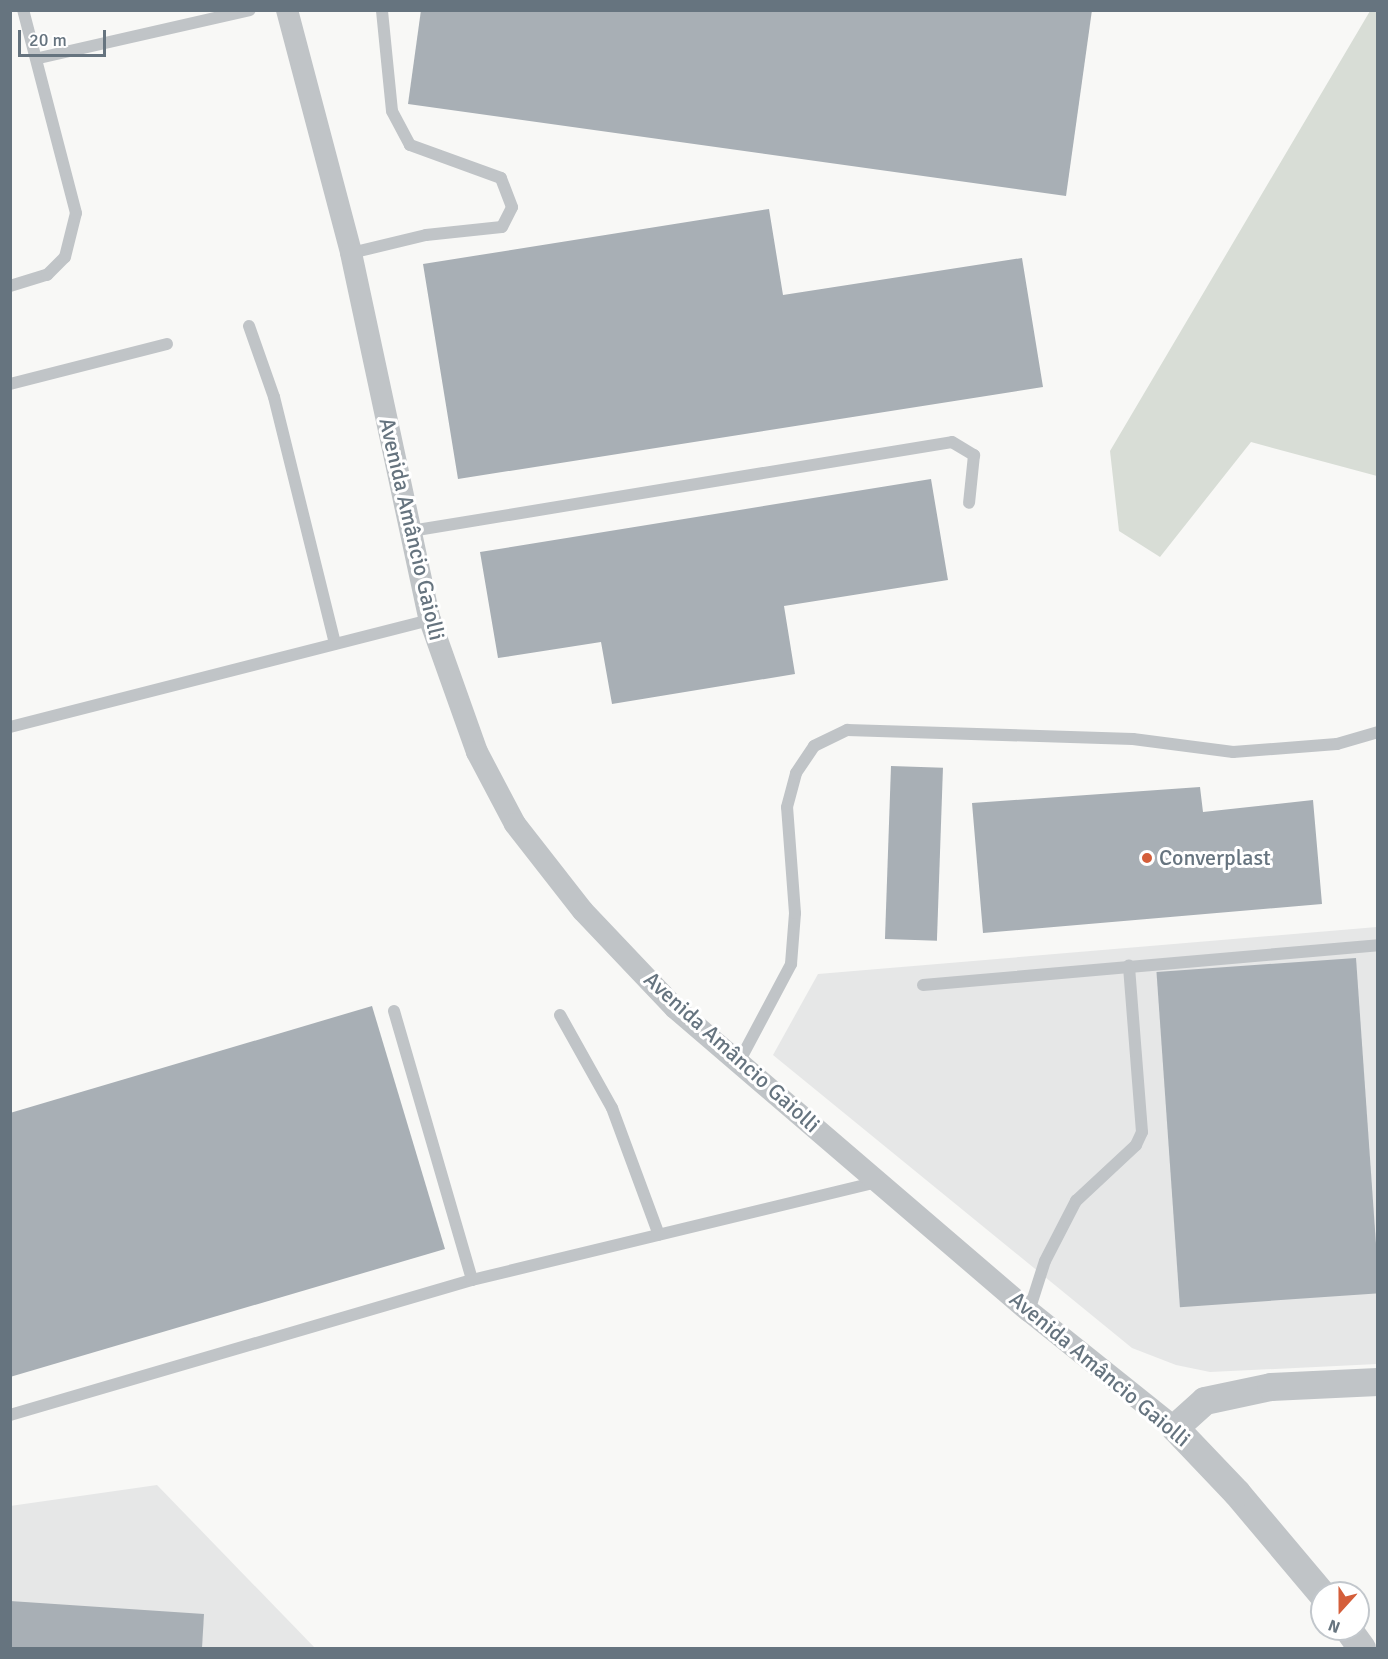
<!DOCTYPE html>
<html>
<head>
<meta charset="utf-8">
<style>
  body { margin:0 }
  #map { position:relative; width:1388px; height:1659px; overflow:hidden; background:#f8f8f6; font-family:Signika,sans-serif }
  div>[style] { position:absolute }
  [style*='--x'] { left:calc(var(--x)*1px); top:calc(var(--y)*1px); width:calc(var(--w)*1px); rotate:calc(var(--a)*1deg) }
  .built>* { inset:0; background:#e6e7e7 }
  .green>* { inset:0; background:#d8ddd6 }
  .building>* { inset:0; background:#a8afb5; transform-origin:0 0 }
  .service>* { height:12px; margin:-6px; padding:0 6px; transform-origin:6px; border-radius:6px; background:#c0c4c7 }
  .minor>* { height:22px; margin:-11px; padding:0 11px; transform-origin:11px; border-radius:11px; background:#c0c4c7 }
  .tertiary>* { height:28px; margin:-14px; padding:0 14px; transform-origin:14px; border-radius:14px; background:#c0c4c7 }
  .dots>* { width:16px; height:16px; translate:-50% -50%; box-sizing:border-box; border:3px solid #fff; border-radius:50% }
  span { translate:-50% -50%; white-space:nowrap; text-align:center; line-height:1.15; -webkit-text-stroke:6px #fff; paint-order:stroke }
  .street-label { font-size:22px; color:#66747f }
  .poi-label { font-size:22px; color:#66747f }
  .left { translate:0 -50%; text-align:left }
  .frame { position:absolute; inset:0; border:12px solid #66747f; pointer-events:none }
  .north { position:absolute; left:1310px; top:1581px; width:60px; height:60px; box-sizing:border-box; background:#fff; border:2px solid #c2c7cc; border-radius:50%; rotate:201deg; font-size:16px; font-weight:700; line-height:24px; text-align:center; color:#66747f }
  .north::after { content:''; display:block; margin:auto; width:21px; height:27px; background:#d45e3a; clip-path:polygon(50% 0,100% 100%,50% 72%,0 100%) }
  .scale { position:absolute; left:18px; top:30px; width:88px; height:27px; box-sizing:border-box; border:3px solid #66747f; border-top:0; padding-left:8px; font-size:18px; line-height:21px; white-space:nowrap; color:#66747f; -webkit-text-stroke:4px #fff; paint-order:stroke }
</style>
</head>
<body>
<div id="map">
  <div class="built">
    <div style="clip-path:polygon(1377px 927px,1377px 1364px,1210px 1372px,1176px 1365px,1132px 1348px,773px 1055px,818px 974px)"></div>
    <div style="clip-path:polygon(157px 1485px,315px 1648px,11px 1648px,10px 1506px)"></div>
  </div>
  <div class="green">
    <div style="clip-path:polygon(1370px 11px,1378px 11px,1377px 476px,1251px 442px,1160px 557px,1119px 531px,1110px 451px)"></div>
  </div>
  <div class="building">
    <div style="clip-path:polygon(421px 10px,1092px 10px,1066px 196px,408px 104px)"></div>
    <div style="clip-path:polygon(769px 209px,783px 295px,1022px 258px,1043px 387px,458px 479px,423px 264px)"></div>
    <div style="clip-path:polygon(931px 479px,948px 580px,784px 606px,795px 674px,612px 704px,601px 642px,498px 658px,480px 552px)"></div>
    <div style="left:891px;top:766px;width:52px;height:173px;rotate:2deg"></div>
    <div style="clip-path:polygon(1200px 787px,1203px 812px,1313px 800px,1322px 904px,983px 933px,972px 803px)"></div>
    <div style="left:1356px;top:958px;width:336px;height:200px;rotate:86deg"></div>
    <div style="clip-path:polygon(372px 1006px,445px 1249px,10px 1377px,10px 1113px)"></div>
    <div style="clip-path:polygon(10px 1601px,204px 1614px,202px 1648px,10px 1648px)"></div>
  </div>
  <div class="service">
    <div style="--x:39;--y:58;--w:216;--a:-12.8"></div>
    <div style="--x:351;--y:253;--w:77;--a:-13.5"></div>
    <div style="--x:426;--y:235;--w:76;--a:-6"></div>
    <div style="--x:502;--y:227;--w:22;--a:-63"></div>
    <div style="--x:512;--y:207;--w:31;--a:-111"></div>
    <div style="--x:501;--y:178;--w:97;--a:-160.1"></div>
    <div style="--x:410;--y:145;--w:38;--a:-118"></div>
    <div style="--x:392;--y:111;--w:101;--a:-95.7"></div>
    <div style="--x:10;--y:286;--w:39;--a:-17"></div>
    <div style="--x:47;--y:275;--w:25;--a:-45"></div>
    <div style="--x:65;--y:257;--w:45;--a:-76"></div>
    <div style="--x:76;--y:213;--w:210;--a:-104.6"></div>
    <div style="--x:249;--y:326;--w:75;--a:70.6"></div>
    <div style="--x:274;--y:397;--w:254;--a:76.1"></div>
    <div style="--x:10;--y:384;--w:162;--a:-14.3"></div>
    <div style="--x:411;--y:531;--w:548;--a:-9.34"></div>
    <div style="--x:952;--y:442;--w:26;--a:31"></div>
    <div style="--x:974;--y:455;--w:48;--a:95.9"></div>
    <div style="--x:10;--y:727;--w:433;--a:-14.3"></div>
    <div style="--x:923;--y:985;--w:457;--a:-5"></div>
    <div style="--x:394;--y:1011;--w:280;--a:73.8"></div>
    <div style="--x:560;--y:1015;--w:107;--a:60.8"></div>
    <div style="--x:612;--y:1108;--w:135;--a:69.7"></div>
    <div style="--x:739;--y:1062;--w:111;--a:-62"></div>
    <div style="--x:791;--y:964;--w:51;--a:-85.5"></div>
    <div style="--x:795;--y:913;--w:106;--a:-94.3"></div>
    <div style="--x:787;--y:807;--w:35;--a:-75"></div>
    <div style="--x:796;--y:773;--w:32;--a:-56"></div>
    <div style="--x:814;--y:746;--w:37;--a:-26"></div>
    <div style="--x:847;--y:730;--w:286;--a:1.8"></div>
    <div style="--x:1133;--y:739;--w:101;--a:7.4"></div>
    <div style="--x:1233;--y:752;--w:104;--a:-4.4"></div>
    <div style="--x:1337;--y:744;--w:43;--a:-16.3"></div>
    <div style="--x:1029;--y:1311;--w:52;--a:-72.3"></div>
    <div style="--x:1045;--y:1261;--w:68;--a:-62.7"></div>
    <div style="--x:1076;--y:1201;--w:82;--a:-43"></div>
    <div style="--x:1136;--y:1145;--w:14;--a:-65"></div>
    <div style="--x:1142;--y:1132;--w:167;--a:-94.5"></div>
    <div style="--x:10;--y:1415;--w:481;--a:-16.3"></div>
    <div style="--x:472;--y:1280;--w:418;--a:-13.6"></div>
  </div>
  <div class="minor">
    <div style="--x:287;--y:10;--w:251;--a:75.2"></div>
    <div style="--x:351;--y:253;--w:375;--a:77.9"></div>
    <div style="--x:430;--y:620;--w:140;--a:70.4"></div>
    <div style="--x:477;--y:752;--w:81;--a:62.2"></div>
    <div style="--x:515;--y:824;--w:110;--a:52"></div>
    <div style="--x:583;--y:911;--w:134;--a:46.5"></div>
    <div style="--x:675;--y:1008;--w:466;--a:40.6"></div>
    <div style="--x:1029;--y:1311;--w:187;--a:38.7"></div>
  </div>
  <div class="tertiary">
    <div style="--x:1322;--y:1594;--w:132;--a:-130.1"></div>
    <div style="--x:1237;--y:1493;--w:90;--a:-133.6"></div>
    <div style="--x:1175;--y:1428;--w:40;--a:-42"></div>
    <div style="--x:1205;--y:1401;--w:67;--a:-12"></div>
    <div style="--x:1271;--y:1387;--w:107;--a:-2.7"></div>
    <div style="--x:1348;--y:1629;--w:24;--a:54"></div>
  </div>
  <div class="dots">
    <div style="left:1147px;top:858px;background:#d45e3a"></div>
  </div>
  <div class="street-label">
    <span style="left:412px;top:529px;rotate:77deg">Avenida Amâncio Gaiolli</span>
    <span style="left:732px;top:1052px;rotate:42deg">Avenida Amâncio Gaiolli</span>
    <span style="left:1100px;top:1369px;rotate:40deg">Avenida Amâncio Gaiolli</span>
  </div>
  <div class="poi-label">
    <span class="left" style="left:1159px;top:858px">Converplast</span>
  </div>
  <div class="frame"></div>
  <div class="north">N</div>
  <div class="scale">20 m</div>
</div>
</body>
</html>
